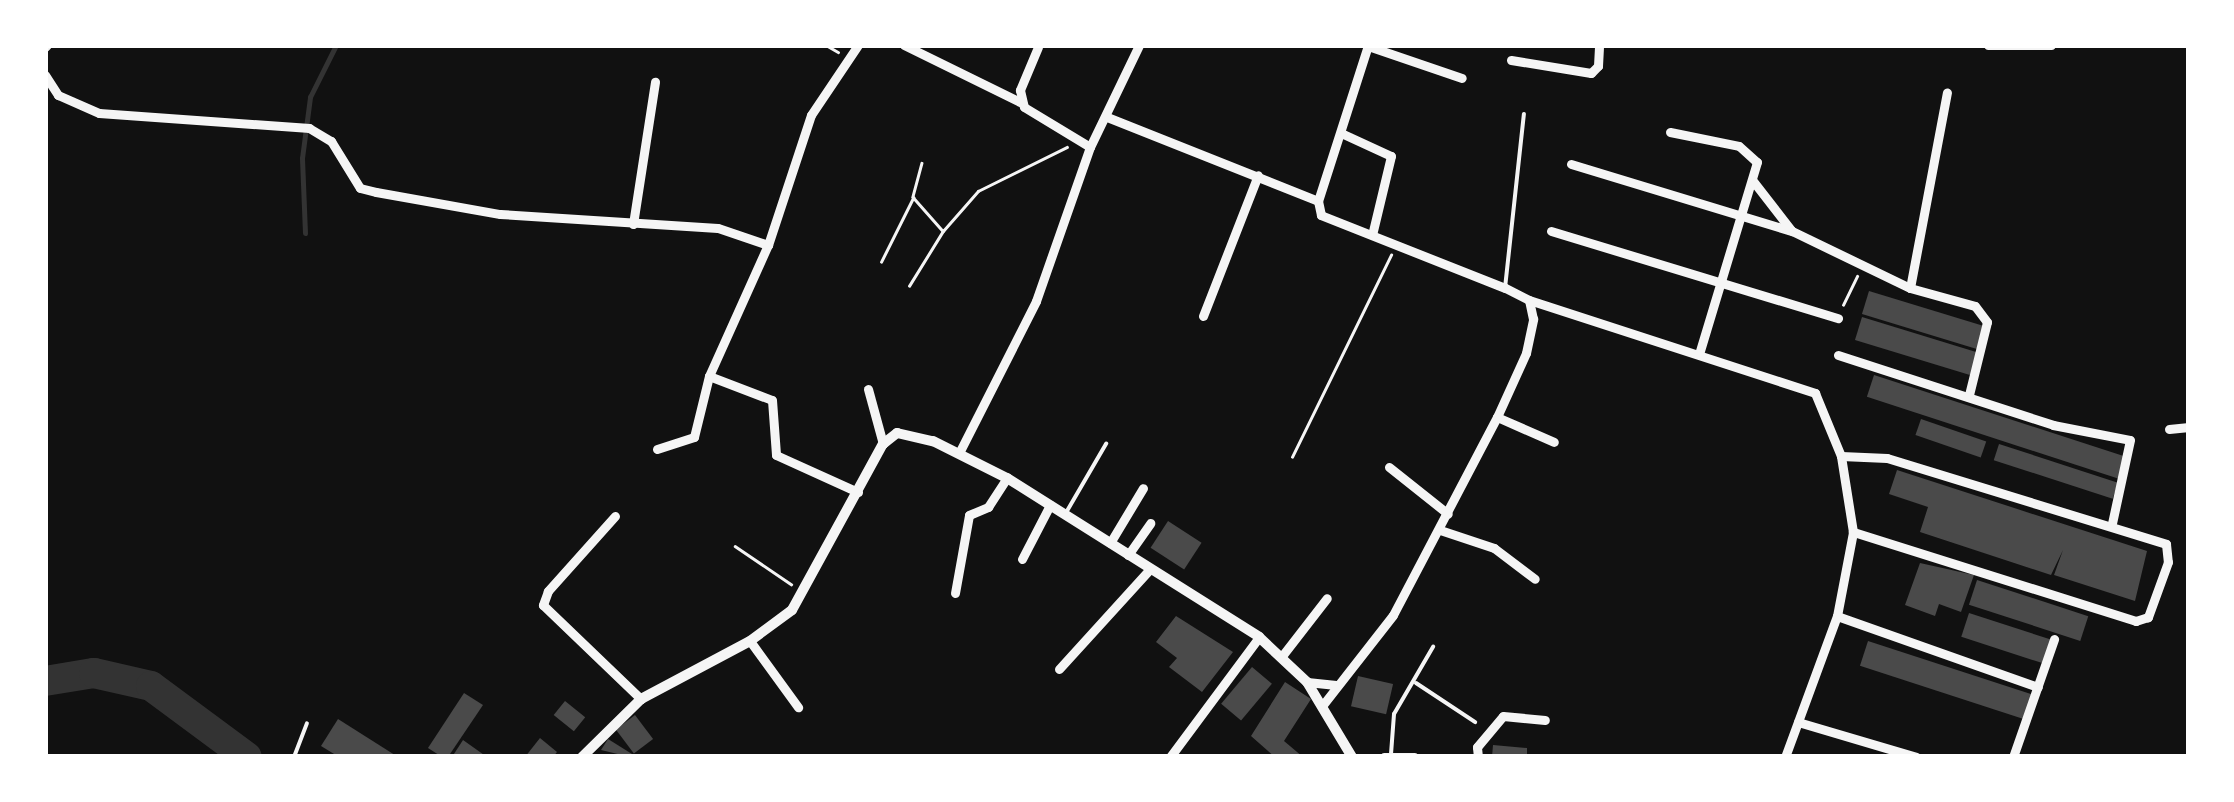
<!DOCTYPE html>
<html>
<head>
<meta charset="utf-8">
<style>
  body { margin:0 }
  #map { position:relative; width:2234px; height:802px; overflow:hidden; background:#111; font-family:"IBM Plex Sans",sans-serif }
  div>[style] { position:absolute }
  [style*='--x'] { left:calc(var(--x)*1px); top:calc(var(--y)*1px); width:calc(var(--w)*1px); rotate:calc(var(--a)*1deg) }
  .stream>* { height:5px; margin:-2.5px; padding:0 2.5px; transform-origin:2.5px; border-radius:2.5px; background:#333 }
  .river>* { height:30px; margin:-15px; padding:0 15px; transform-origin:15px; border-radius:15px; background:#333 }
  .building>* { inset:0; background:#4a4a4a; transform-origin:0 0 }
  .path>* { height:2.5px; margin:-1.25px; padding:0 1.25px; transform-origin:1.25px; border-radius:1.25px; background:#f5f5f5 }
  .service>* { height:4px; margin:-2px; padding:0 2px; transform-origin:2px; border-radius:2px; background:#f5f5f5 }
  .minor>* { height:9px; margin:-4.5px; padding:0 4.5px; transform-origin:4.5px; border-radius:4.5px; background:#f5f5f5 }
  .tertiary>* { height:10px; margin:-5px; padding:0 5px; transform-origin:5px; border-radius:5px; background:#f5f5f5 }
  span { translate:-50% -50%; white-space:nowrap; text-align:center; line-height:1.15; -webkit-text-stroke:8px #fff; paint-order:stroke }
  .frame { position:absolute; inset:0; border:48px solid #fff; pointer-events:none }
</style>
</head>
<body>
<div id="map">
  <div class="stream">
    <div style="--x:305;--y:233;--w:75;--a:-92.3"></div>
    <div style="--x:302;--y:158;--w:62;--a:-82.5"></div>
    <div style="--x:310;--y:97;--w:58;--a:-63.4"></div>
  </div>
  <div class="river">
    <div style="--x:45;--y:681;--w:50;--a:-9.3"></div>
    <div style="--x:94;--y:673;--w:58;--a:12.8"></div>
    <div style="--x:151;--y:686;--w:119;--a:36.5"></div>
  </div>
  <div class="building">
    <div style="left:1869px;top:291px;width:120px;height:24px;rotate:17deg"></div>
    <div style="left:1862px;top:317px;width:121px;height:24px;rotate:17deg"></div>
    <div style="left:1874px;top:375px;width:264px;height:23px;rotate:18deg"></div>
    <div style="left:1921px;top:419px;width:69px;height:17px;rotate:19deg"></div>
    <div style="left:1999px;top:444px;width:125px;height:17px;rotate:18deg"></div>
    <div style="clip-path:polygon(1897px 470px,2147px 551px,2135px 601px,2054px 575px,2063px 550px,2051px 575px,1920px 532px,1928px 507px,1889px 494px)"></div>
    <div style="left:1168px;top:521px;width:40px;height:32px;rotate:33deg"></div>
    <div style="clip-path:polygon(1920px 563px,1974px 575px,1961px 612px,1939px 604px,1935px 616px,1905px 605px)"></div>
    <div style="left:1977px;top:580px;width:117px;height:26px;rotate:18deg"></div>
    <div style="left:1969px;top:613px;width:86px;height:25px;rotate:18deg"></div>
    <div style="clip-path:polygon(1176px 616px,1233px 652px,1202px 692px,1169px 667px,1177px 658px,1156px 642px)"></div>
    <div style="left:1868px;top:641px;width:172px;height:26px;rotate:18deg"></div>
    <div style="left:1252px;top:667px;width:26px;height:48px;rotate:40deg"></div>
    <div style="left:1358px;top:676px;width:36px;height:31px;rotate:13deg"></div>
    <div style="clip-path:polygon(1285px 682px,1311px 699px,1284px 741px,1303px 757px,1275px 757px,1251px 736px)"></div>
    <div style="clip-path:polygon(464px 693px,483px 705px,448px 757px,442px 757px,428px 748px)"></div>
    <div style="left:565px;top:701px;width:26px;height:18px;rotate:39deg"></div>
    <div style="left:635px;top:715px;width:30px;height:24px;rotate:53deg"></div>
    <div style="clip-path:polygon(338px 719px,398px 757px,339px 757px,321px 746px)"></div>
    <div style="clip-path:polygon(540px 738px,557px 752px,553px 757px,525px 757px)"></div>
    <div style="clip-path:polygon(608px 739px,632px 754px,630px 757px,601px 750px)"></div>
    <div style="clip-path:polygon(463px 740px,487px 757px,452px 757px)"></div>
    <div style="clip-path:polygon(1493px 745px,1527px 748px,1527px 757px,1492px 757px)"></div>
  </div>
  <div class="path">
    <div style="--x:826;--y:45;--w:14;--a:30"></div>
    <div style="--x:922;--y:163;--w:35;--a:105"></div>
    <div style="--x:913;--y:197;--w:44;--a:48.7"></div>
    <div style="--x:881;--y:262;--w:72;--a:-63.4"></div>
    <div style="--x:909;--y:286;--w:65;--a:-58.3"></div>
    <div style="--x:943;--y:231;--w:53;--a:-48.8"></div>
    <div style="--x:978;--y:191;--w:99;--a:-26.3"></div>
    <div style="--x:1843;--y:305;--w:32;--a:-64"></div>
    <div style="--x:1292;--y:457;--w:225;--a:-63.9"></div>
    <div style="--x:735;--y:546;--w:68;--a:34.2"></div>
  </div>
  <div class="service">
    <div style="--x:1505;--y:288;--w:175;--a:-83.8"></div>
    <div style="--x:1067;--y:511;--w:78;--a:-59.8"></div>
    <div style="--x:1416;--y:683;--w:71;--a:33.5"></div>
    <div style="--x:1391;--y:754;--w:40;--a:-85.7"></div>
    <div style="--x:1394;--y:714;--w:78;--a:-59.8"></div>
    <div style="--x:294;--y:757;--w:36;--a:-69"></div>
  </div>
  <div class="minor">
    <div style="--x:904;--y:45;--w:131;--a:26.2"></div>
    <div style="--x:1988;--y:45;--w:63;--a:0"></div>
    <div style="--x:1368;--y:46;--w:99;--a:18.8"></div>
    <div style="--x:45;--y:47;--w:3;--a:-45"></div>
    <div style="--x:1038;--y:47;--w:47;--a:112.7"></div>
    <div style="--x:1020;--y:90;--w:17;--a:77"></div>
    <div style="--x:1024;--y:107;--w:77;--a:31.2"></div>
    <div style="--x:1511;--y:60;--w:81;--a:9.2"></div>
    <div style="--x:1591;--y:73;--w:10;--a:-45"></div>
    <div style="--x:1598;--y:66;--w:21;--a:-87"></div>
    <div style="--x:45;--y:75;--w:24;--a:57"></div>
    <div style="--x:58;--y:95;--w:45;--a:23.7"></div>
    <div style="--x:99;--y:113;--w:211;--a:4.1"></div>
    <div style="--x:309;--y:128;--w:26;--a:31"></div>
    <div style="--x:331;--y:141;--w:55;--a:58.3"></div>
    <div style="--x:360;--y:188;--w:16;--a:14"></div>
    <div style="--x:376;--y:192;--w:126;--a:10.1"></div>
    <div style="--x:500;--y:214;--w:218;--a:3.7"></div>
    <div style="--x:718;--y:228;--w:53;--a:18.8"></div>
    <div style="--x:1107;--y:117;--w:227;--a:21.7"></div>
    <div style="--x:1670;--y:132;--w:70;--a:11.5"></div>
    <div style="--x:1739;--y:146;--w:24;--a:42"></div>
    <div style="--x:1757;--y:162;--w:201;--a:106.8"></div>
    <div style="--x:1341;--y:133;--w:55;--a:24.7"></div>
    <div style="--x:1391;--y:156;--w:81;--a:103.5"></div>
    <div style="--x:1571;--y:164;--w:231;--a:16.9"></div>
    <div style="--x:1792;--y:231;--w:131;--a:25.8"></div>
    <div style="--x:1910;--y:288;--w:67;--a:15.5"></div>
    <div style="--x:1975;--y:306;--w:20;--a:53"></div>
    <div style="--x:1987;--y:322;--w:75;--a:103.9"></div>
    <div style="--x:1753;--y:181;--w:62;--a:52.2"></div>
    <div style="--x:633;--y:224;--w:144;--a:-81.2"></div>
    <div style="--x:1551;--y:231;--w:300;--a:16.9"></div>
    <div style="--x:1910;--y:288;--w:199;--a:-79.3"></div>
    <div style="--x:1529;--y:300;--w:301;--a:18"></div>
    <div style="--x:1815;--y:393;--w:68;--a:67.6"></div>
    <div style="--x:1841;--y:456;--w:46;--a:2.5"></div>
    <div style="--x:1887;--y:458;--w:292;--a:17.1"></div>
    <div style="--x:2166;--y:544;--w:18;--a:84"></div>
    <div style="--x:2168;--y:562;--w:59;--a:110"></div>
    <div style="--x:2148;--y:617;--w:13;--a:162"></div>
    <div style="--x:2136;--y:621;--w:297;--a:-162.5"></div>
    <div style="--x:1853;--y:532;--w:77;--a:-99"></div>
    <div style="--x:1203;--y:316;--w:151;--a:-68.7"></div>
    <div style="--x:1838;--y:355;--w:226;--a:18"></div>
    <div style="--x:2053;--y:425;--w:78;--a:11"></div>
    <div style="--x:2130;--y:440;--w:85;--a:102.2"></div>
    <div style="--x:709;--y:376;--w:67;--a:20.9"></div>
    <div style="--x:772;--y:400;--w:55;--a:85.8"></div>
    <div style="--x:776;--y:455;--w:90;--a:24.3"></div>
    <div style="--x:868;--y:389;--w:57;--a:74.7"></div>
    <div style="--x:1497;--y:417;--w:62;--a:23.7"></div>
    <div style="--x:2169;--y:429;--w:20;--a:-6"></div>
    <div style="--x:657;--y:449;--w:39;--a:-18"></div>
    <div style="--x:694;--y:437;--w:63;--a:-76.2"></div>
    <div style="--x:709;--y:376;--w:144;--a:-65.8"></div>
    <div style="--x:768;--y:245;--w:137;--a:-71.7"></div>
    <div style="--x:811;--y:115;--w:84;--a:-56.1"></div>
    <div style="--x:959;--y:453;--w:170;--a:-63.1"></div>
    <div style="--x:1036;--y:301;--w:163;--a:-70.7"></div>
    <div style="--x:1090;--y:147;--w:113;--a:-64.3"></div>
    <div style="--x:1389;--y:467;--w:75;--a:38.5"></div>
    <div style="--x:615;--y:516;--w:101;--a:131.8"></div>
    <div style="--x:548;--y:591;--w:15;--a:110"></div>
    <div style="--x:543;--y:605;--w:136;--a:43.8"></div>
    <div style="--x:1440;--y:530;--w:57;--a:18.4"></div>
    <div style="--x:1494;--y:548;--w:51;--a:37.1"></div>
    <div style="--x:1110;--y:543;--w:64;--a:-59"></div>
    <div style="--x:1128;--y:555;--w:39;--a:-55"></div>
    <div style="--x:1022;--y:559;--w:61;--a:-62.6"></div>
    <div style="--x:955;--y:593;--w:79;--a:-79.8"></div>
    <div style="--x:969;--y:515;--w:21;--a:-23"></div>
    <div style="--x:988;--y:507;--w:35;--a:-57"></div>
    <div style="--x:1837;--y:616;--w:213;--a:19.5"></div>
    <div style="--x:750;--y:641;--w:82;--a:54"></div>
    <div style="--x:1282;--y:656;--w:73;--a:-52.2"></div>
    <div style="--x:1059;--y:669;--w:135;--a:-47.7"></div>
    <div style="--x:1307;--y:682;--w:29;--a:6"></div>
    <div style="--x:1322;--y:706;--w:115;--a:-52"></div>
    <div style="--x:1393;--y:615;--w:224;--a:-62.3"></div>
    <div style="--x:1497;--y:417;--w:70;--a:-65.6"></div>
    <div style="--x:1526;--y:353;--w:35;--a:-78"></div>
    <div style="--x:1533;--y:319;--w:19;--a:-102"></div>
    <div style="--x:1529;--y:300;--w:27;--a:-153"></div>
    <div style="--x:1505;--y:288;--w:198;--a:-158.4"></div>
    <div style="--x:1321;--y:215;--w:14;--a:-102"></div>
    <div style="--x:1318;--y:201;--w:164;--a:-72.2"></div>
    <div style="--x:1798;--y:722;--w:123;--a:16.5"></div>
    <div style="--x:1170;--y:757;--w:149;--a:-53.4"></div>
    <div style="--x:1384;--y:757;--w:30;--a:0"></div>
    <div style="--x:1478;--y:757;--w:10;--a:-96"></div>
    <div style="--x:1477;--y:747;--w:40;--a:-50"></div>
    <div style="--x:1503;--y:716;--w:42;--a:5.4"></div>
    <div style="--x:1785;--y:757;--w:150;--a:-69.8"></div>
    <div style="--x:1837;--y:616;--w:86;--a:-79.2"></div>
    <div style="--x:2013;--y:757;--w:125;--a:-70.8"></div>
  </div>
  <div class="tertiary">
    <div style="--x:582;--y:757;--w:83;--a:-44.5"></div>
    <div style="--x:641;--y:699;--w:123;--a:-28"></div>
    <div style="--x:750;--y:641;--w:52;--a:-36.4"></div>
    <div style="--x:792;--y:610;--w:189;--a:-61.3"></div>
    <div style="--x:883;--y:444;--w:18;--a:-38"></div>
    <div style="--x:897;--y:433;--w:37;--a:13"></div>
    <div style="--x:933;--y:441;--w:83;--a:26.6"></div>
    <div style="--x:1007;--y:478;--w:298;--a:32.2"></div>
    <div style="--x:1259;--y:637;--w:66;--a:43.2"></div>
    <div style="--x:1307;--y:682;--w:87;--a:59"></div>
  </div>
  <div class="frame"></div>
</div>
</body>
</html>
